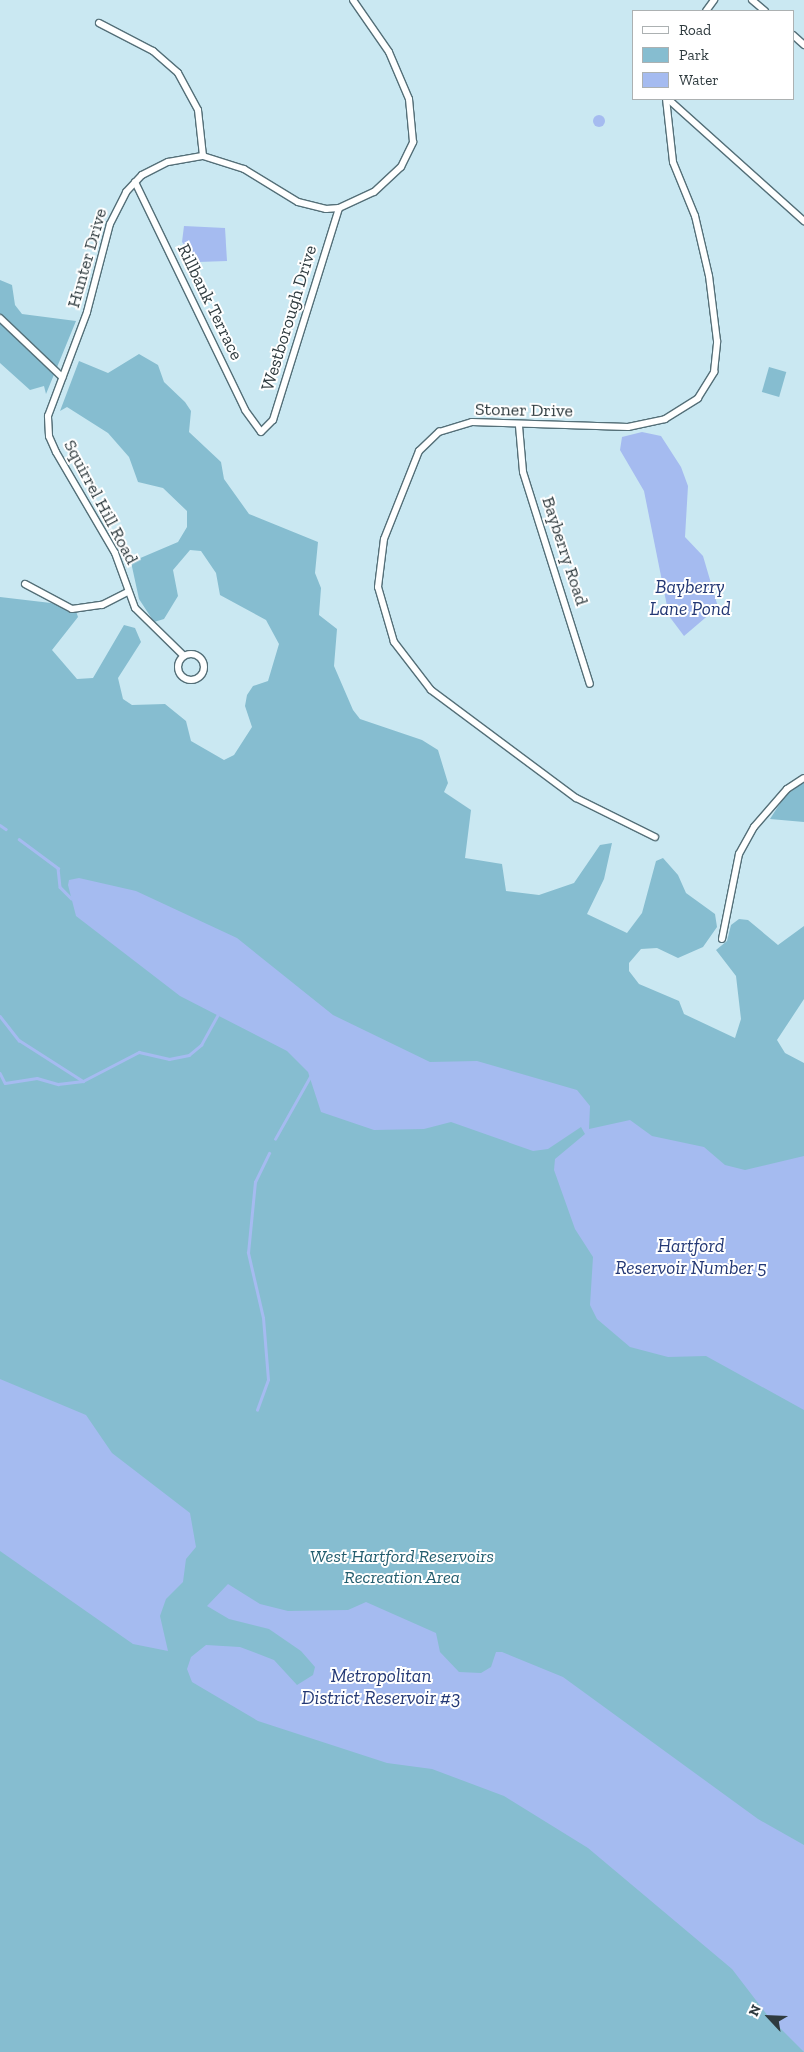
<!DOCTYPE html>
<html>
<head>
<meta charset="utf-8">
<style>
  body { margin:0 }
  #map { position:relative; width:804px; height:2052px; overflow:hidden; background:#cae8f2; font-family:"Zilla Slab",serif }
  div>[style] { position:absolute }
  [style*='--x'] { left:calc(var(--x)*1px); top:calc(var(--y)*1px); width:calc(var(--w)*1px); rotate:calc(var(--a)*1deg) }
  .green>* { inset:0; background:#86bdd0; transform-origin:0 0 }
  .water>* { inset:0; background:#a5bbf0 }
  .round { border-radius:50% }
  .stream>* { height:2.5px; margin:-1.25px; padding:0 1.25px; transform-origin:1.25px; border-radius:1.25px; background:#a5bbf0 }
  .roads { filter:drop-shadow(1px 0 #546f78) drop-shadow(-1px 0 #546f78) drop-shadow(0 1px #546f78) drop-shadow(0 -1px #546f78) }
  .street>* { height:6px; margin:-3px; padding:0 3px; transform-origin:3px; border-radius:3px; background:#fff }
  .street>.ring { margin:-3px; padding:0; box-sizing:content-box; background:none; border:6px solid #fff; border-radius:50% }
  span { translate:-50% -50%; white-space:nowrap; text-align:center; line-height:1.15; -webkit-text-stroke:4px #fff; paint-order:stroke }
  .street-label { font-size:18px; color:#2f3b3f }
  .park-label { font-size:18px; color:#235d6e; font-style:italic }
  .water-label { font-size:19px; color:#233875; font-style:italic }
  .legend { position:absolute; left:632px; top:10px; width:162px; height:90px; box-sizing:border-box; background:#fff; border:1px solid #acb1b2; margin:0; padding:6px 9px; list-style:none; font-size:15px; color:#2f3b3f }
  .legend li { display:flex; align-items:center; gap:10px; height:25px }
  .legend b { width:25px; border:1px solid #acb1b2 }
  .north { position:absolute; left:744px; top:1992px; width:50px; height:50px; -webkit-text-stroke:4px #fff; paint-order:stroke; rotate:295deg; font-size:14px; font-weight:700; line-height:20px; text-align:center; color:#2f3b3f }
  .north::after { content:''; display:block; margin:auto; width:18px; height:22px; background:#2f3b3f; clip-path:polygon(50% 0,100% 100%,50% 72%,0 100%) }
</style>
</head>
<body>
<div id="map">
  <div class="green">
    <div style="clip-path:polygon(0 280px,12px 285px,15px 305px,22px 314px,76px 321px,46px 394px,44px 386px,30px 390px,0 363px)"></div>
    <div style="clip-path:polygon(139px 354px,158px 365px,164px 382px,185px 402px,191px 411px,189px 432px,221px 462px,224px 479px,249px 514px,318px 542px,315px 573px,321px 588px,319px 615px,337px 629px,334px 666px,353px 710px,360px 719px,422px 740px,438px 750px,448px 783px,444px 792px,471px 810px,465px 858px,502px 864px,506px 891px,539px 895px,574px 883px,600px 845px,612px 843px,604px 879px,587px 914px,627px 933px,642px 913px,656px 861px,663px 858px,678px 875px,686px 893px,715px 914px,717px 927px,703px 947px,678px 958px,657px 948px,641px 949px,629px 963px,629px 971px,639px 984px,679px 1001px,684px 1014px,735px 1038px,741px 1019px,736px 976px,716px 950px,727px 941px,731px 925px,739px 919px,748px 920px,778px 945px,804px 926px,804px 999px,777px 1040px,785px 1053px,804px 1063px,804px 2052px,0 2052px,0 597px,51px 603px,76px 611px,78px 617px,52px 650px,77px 679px,93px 678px,124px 625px,135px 628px,141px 642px,118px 678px,123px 699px,132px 705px,165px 704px,186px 721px,191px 741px,224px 760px,234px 755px,252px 727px,245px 706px,247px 695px,253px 686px,268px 681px,279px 644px,266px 620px,220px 595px,216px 573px,201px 551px,190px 550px,173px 570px,178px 596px,164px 619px,154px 622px,139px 599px,131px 562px,178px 542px,187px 527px,187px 511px,163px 488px,138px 482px,129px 457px,108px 433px,67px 407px,60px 411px,79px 361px,108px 373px)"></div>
    <div style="left:769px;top:367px;width:18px;height:26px;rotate:16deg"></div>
    <div style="clip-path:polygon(804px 781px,804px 822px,770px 819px,784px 797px)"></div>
  </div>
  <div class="water">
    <div class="round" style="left:593px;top:115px;width:12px;height:12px"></div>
    <div style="clip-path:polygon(184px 226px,225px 228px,227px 261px,198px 262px,182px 242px)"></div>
    <div style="clip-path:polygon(642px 432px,661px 436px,681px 467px,688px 486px,685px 537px,703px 556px,718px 607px,684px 636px,669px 616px,644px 491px,620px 450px,622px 437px)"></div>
    <div style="clip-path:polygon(79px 878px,136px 891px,237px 938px,333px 1015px,430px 1062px,477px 1061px,577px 1090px,590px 1106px,589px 1129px,630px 1120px,652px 1136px,704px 1147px,725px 1165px,745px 1170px,804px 1156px,804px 1410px,706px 1356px,668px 1357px,630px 1347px,597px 1319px,590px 1305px,593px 1257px,575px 1229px,554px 1170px,555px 1159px,585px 1134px,581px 1127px,548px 1149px,533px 1151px,451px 1122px,424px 1129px,374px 1130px,321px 1112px,308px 1072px,287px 1051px,180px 996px,76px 916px,68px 885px,69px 880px)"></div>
    <div style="clip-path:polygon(0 1379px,86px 1415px,112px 1453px,190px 1513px,196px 1547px,186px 1559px,183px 1582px,166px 1599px,160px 1616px,168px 1651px,133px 1644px,0 1551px)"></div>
    <div style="clip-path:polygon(228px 1584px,260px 1604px,288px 1611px,348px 1610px,366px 1602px,436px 1633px,440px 1652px,459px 1672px,481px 1673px,491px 1667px,496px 1652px,502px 1652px,563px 1677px,758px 1819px,804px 1845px,804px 2052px,768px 2016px,732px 1969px,588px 1848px,504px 1796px,432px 1769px,387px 1763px,258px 1721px,192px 1682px,187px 1669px,191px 1657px,206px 1645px,240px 1647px,274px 1660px,297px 1685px,313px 1675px,315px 1667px,301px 1651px,269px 1629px,229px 1619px,207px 1606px)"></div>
  </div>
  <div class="stream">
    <div style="--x:0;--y:825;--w:7;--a:34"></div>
    <div style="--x:19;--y:839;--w:49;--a:36.6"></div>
    <div style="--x:58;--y:868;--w:19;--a:84"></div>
    <div style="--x:60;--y:887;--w:16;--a:45"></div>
    <div style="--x:0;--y:1016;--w:31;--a:52"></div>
    <div style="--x:19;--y:1040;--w:76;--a:32.6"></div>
    <div style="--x:83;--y:1081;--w:63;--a:-27.4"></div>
    <div style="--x:139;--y:1052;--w:31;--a:13"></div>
    <div style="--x:169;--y:1059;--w:20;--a:-11"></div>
    <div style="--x:189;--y:1055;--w:16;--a:-40"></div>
    <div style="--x:201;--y:1045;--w:37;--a:-61"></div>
    <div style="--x:0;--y:1073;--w:11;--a:63"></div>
    <div style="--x:5;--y:1083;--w:32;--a:-9"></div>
    <div style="--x:37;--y:1078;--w:22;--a:16"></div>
    <div style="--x:58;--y:1084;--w:25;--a:-7"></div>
    <div style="--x:275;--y:1139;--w:73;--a:-60.6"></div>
    <div style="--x:257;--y:1410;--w:32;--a:-70"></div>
    <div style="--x:268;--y:1380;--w:62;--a:-94.6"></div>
    <div style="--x:263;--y:1318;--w:67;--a:-103"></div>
    <div style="--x:248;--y:1253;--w:71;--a:-84.4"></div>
    <div style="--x:255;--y:1182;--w:32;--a:-64"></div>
  </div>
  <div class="roads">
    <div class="street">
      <div style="--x:752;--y:0;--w:17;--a:40"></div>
      <div style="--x:706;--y:11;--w:14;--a:-54"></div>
      <div style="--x:99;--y:23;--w:61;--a:27.4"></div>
      <div style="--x:153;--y:51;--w:33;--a:41"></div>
      <div style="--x:178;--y:73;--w:42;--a:61.6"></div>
      <div style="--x:198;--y:110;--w:46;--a:83.8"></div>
      <div style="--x:793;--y:35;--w:15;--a:42"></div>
      <div style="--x:668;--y:99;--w:183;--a:41.9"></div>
      <div style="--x:135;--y:182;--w:253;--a:64.2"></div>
      <div style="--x:245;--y:410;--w:27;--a:54"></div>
      <div style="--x:261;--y:432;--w:17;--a:-45"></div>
      <div style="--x:273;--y:420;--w:222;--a:-72.7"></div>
      <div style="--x:0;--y:318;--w:86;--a:43.6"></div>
      <div style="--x:519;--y:426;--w:46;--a:85"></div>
      <div style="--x:523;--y:472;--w:222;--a:72.5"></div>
      <div style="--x:25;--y:584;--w:53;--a:28"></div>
      <div style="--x:72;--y:609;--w:30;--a:-8"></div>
      <div style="--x:102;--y:605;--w:29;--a:-27"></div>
      <div class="ring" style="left:178px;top:654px;width:20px;height:20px"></div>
      <div style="--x:183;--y:655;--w:67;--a:-135.6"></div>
      <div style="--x:135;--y:608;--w:59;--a:-110"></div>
      <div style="--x:115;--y:553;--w:117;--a:-120.3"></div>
      <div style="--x:56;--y:452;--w:17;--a:-114"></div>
      <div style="--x:49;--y:436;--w:20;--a:-93"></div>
      <div style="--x:48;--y:416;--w:111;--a:-69.4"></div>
      <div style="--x:87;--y:312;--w:91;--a:-75.4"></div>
      <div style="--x:110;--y:224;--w:36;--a:-63"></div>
      <div style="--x:126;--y:192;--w:23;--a:-47"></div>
      <div style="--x:142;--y:175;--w:29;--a:-27"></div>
      <div style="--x:168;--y:162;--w:36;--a:-10"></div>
      <div style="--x:203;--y:156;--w:43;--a:17.6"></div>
      <div style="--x:244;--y:169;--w:63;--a:31.4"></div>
      <div style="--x:298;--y:202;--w:29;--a:14"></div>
      <div style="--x:326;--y:209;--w:13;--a:-4"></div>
      <div style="--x:339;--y:208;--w:38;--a:-25"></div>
      <div style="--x:374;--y:192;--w:37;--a:-43"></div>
      <div style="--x:401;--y:167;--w:28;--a:-64"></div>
      <div style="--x:413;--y:142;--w:43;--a:-95.3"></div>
      <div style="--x:409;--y:99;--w:51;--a:-113.1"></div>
      <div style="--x:389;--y:52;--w:63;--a:-124.7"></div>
      <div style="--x:655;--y:837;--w:88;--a:-153.7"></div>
      <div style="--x:576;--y:798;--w:181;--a:-143.3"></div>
      <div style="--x:431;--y:690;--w:61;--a:-127.6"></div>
      <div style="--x:394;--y:642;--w:57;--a:-106.2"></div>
      <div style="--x:378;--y:587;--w:48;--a:-82.9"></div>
      <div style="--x:384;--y:539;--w:95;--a:-68.3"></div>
      <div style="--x:419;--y:451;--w:28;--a:-44"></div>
      <div style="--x:439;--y:432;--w:34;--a:-17"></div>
      <div style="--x:472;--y:422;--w:156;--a:1.8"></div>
      <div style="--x:628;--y:427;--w:38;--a:-12"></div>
      <div style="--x:665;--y:419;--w:39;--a:-32"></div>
      <div style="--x:698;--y:398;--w:31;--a:-58"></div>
      <div style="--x:714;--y:372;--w:31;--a:-84"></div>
      <div style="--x:717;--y:341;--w:65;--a:-97"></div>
      <div style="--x:709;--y:276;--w:62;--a:-103.1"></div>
      <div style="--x:695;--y:216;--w:58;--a:-112.2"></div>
      <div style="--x:673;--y:162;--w:63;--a:-96.3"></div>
      <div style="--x:722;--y:939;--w:87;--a:-78.7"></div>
      <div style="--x:739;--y:854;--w:31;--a:-61"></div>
      <div style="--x:754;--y:827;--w:50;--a:-49"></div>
      <div style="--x:787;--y:789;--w:20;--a:-33"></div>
    </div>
  </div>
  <div class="street-label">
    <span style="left:87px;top:258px;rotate:-74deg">Hunter Drive</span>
    <span style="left:210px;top:302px;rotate:64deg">Rillbank Terrace</span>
    <span style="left:289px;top:318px;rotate:-73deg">Westborough Drive</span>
    <span style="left:524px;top:410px;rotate:1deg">Stoner Drive</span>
    <span style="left:101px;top:502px;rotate:62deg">Squirrel Hill Road</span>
    <span style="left:565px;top:551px;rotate:72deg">Bayberry Road</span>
  </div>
  <div class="park-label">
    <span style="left:402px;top:1567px">West Hartford Reservoirs<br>Recreation Area</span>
  </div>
  <div class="water-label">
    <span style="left:690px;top:598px">Bayberry<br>Lane Pond</span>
    <span style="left:691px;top:1257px">Hartford<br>Reservoir Number 5</span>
    <span style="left:381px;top:1687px">Metropolitan<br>District Reservoir #3</span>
  </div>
  <ul class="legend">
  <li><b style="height:6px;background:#fff"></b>Road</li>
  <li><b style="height:14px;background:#86bdd0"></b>Park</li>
  <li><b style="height:14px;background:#a5bbf0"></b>Water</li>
  </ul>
  <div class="north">N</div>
</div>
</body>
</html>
